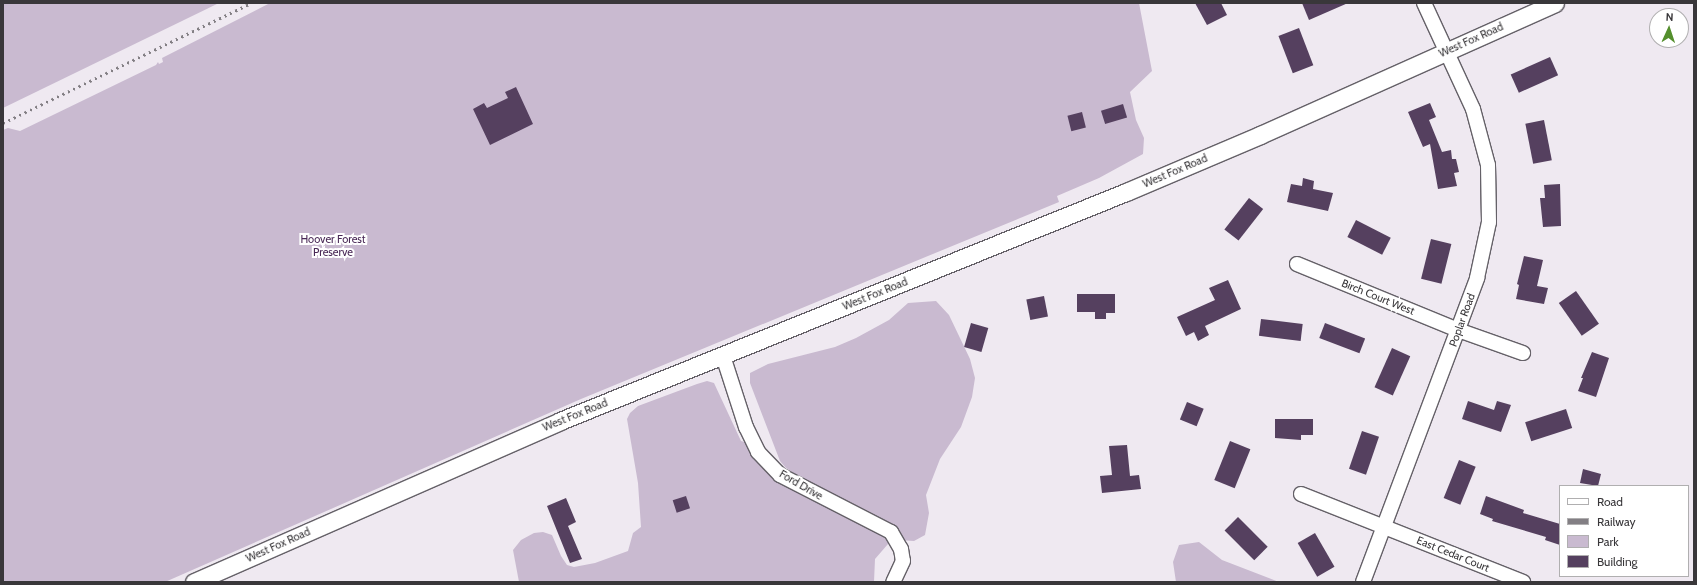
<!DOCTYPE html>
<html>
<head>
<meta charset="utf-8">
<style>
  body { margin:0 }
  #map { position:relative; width:1697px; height:585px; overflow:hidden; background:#efe9f1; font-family:Cabin,sans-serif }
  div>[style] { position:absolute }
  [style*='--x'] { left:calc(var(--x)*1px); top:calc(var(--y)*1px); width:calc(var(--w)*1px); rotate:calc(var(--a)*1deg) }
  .green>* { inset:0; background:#c9bad0 }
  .building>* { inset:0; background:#55405f; transform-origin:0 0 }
  .roads { filter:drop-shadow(1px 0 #656168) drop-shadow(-1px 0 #656168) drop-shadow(0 1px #656168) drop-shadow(0 -1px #656168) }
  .minor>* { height:14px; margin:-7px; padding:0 7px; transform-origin:7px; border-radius:7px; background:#fff }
  .tertiary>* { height:17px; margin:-8.5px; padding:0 8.5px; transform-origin:8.5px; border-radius:8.5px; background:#fff }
  .rail>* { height:3px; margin-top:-1.5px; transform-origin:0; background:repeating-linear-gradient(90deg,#837f84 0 2px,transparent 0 6px) }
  span { translate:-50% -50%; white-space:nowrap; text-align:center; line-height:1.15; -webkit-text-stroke:4px #fff; paint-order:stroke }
  .street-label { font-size:11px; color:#39373a }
  .park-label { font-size:11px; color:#492856 }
  .frame { position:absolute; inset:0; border:4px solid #39373a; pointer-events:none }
  .legend { position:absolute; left:1559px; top:485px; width:130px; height:92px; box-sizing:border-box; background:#fff; border:1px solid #b0afb0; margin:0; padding:5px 7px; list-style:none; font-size:12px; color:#39373a }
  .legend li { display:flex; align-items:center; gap:8px; height:20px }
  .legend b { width:20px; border:1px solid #b0afb0 }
  .north { position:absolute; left:1649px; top:8px; width:40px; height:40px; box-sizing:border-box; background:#fff; border:1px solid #b0afb0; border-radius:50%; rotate:3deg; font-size:11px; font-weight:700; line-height:16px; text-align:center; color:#39373a }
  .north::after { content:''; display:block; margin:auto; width:14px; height:18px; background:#548f2d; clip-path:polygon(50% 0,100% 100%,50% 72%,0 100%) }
</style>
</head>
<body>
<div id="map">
  <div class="green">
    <div style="clip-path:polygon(3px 3px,219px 3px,3px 108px)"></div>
    <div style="clip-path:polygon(270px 3px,1139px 3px,1152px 71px,1130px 92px,1136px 120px,1144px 138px,1143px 154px,1099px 178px,1057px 196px,1059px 202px,581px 399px,165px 582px,3px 582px,3px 130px,8px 128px,20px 131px,156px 65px,158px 62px,159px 64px,163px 62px,162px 58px)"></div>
    <div style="clip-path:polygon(936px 301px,949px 315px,970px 359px,975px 378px,972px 397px,961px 427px,940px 459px,926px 495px,929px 513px,925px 535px,914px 541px,898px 540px,888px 544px,875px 559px,874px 582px,519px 582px,513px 550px,521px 540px,534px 533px,543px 532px,552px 535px,561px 556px,567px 565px,574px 567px,595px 563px,628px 551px,633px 533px,641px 527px,638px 483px,627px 419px,630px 413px,638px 406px,697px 384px,707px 381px,714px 383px,741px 441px,748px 443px,752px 452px,810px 484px,786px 468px,780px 461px,750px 383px,750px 373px,768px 364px,835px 347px,856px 338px,889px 320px,908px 303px)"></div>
    <div style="clip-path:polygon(1199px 542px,1222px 560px,1279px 582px,1176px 582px,1173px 562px,1179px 545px)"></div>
  </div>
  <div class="building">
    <div style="clip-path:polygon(1195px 3px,1221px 3px,1227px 15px,1207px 25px)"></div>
    <div style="clip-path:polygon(1302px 3px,1348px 3px,1309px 20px)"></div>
    <div style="left:1299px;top:28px;width:40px;height:22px;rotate:69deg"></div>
    <div style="left:1550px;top:57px;width:20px;height:43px;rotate:66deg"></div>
    <div style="clip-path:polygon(516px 87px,533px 124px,490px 145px,473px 109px,484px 103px,487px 108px,508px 98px,505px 92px)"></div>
    <div style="clip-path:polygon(1430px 103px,1436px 117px,1429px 120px,1442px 152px,1451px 150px,1452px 159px,1456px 159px,1459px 172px,1454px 173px,1457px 186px,1438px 189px,1430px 144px,1423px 147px,1408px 112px)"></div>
    <div style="left:1123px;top:104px;width:14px;height:23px;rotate:73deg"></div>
    <div style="left:1082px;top:112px;width:16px;height:15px;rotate:76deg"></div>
    <div style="left:1544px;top:120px;width:41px;height:19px;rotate:79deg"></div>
    <div style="clip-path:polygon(1303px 178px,1314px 181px,1313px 189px,1333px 193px,1328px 211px,1287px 202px,1291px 184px,1302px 186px)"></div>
    <div style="clip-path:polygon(1560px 184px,1561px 226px,1543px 227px,1540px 198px,1545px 198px,1544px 185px)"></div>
    <div style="left:1249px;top:198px;width:18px;height:40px;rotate:38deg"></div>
    <div style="left:1356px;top:220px;width:39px;height:19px;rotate:27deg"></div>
    <div style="left:1431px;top:239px;width:21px;height:41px;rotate:14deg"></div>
    <div style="clip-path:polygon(1524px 256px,1543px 260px,1537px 286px,1548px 288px,1544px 304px,1516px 299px,1519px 285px,1517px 284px)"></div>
    <div style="clip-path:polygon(1228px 280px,1241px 309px,1205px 326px,1209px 335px,1198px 341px,1194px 332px,1186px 336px,1177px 317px,1215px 300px,1209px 288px)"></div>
    <div style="left:1576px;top:291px;width:40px;height:21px;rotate:55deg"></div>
    <div style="clip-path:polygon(1077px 294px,1115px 294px,1115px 313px,1106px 313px,1106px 319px,1095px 319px,1095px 312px,1077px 312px)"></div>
    <div style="left:1044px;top:296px;width:21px;height:18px;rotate:79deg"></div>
    <div style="left:1261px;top:319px;width:42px;height:17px;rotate:7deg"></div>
    <div style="left:971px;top:323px;width:18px;height:25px;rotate:16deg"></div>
    <div style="left:1325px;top:323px;width:43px;height:16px;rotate:21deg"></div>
    <div style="left:1392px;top:348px;width:20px;height:43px;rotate:24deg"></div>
    <div style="clip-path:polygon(1592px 352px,1609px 358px,1596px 397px,1578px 391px,1583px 378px,1581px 378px)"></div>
    <div style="clip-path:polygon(1468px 401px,1494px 410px,1497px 401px,1511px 405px,1501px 432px,1462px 419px)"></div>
    <div style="left:1187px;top:402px;width:18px;height:19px;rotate:22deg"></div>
    <div style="left:1566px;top:409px;width:20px;height:43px;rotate:72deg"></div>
    <div style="clip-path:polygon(1275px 419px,1313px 419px,1313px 435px,1301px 435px,1301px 440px,1275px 438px)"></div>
    <div style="left:1362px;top:431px;width:18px;height:40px;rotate:19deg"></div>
    <div style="left:1230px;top:441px;width:22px;height:42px;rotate:22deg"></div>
    <div style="clip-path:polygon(1127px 445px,1130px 476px,1139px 475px,1141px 489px,1102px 493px,1100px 476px,1112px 475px,1109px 446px)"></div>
    <div style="left:1459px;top:460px;width:18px;height:41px;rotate:22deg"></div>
    <div style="clip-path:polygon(1583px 469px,1601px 474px,1598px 486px,1580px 483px)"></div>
    <div style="left:686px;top:496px;width:13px;height:14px;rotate:72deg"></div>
    <div style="clip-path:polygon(1486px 496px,1524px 510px,1523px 513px,1560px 524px,1560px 545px,1545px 540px,1546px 537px,1492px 521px,1493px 519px,1480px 514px)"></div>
    <div style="clip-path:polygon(566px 498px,576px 522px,568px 526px,582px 559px,570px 563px,547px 506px)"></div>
    <div style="left:1238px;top:517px;width:42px;height:19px;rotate:45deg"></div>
    <div style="left:1315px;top:533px;width:39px;height:20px;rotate:60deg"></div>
  </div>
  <div class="roads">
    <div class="minor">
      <div style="--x:1297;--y:264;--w:174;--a:22.3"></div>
      <div style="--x:1458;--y:330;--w:69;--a:19.5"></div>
      <div style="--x:723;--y:356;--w:75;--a:72.1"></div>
      <div style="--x:746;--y:427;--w:28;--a:64"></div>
      <div style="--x:758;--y:452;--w:32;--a:46"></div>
      <div style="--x:780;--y:475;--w:125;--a:27.2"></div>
      <div style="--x:891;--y:532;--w:20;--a:60"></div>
      <div style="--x:901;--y:549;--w:12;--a:81"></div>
      <div style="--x:903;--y:561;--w:23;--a:115"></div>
      <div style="--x:1301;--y:494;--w:239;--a:21.6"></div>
      <div style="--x:1363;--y:582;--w:325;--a:-69.4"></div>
      <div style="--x:1477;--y:278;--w:57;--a:-77.9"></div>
      <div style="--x:1489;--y:222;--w:57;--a:-91"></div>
      <div style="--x:1488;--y:165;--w:58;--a:-105"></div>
      <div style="--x:1473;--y:109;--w:117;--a:-114.8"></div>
    </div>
    <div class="tertiary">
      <div style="--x:194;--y:582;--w:400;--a:-23.7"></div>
      <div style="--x:560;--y:421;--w:611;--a:-22.03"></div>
      <div style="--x:1126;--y:192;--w:146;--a:-23"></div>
      <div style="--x:1260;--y:135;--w:323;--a:-24.1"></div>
    </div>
  </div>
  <div class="rail">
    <div style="--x:3;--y:123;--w:276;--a:-25.8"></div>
  </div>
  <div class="street-label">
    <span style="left:1471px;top:40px;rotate:-24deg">West Fox Road</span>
    <span style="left:1175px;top:171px;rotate:-23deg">West Fox Road</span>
    <span style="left:875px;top:294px;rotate:-22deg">West Fox Road</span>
    <span style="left:1378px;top:297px;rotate:22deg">Birch Court West</span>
    <span style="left:1462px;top:320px;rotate:-70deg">Poplar Road</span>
    <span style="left:575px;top:415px;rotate:-22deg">West Fox Road</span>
    <span style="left:801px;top:485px;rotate:30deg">Ford Drive</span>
    <span style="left:278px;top:545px;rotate:-24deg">West Fox Road</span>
    <span style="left:1453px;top:554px;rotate:22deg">East Cedar Court</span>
  </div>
  <div class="park-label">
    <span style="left:333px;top:246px">Hoover Forest<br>Preserve</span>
  </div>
  <div class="frame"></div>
  <ul class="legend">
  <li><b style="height:5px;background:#fff"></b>Road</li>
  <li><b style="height:5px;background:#837f84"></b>Railway</li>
  <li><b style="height:11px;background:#c9bad0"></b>Park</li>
  <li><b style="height:11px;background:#55405f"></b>Building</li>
  </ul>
  <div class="north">N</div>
</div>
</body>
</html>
